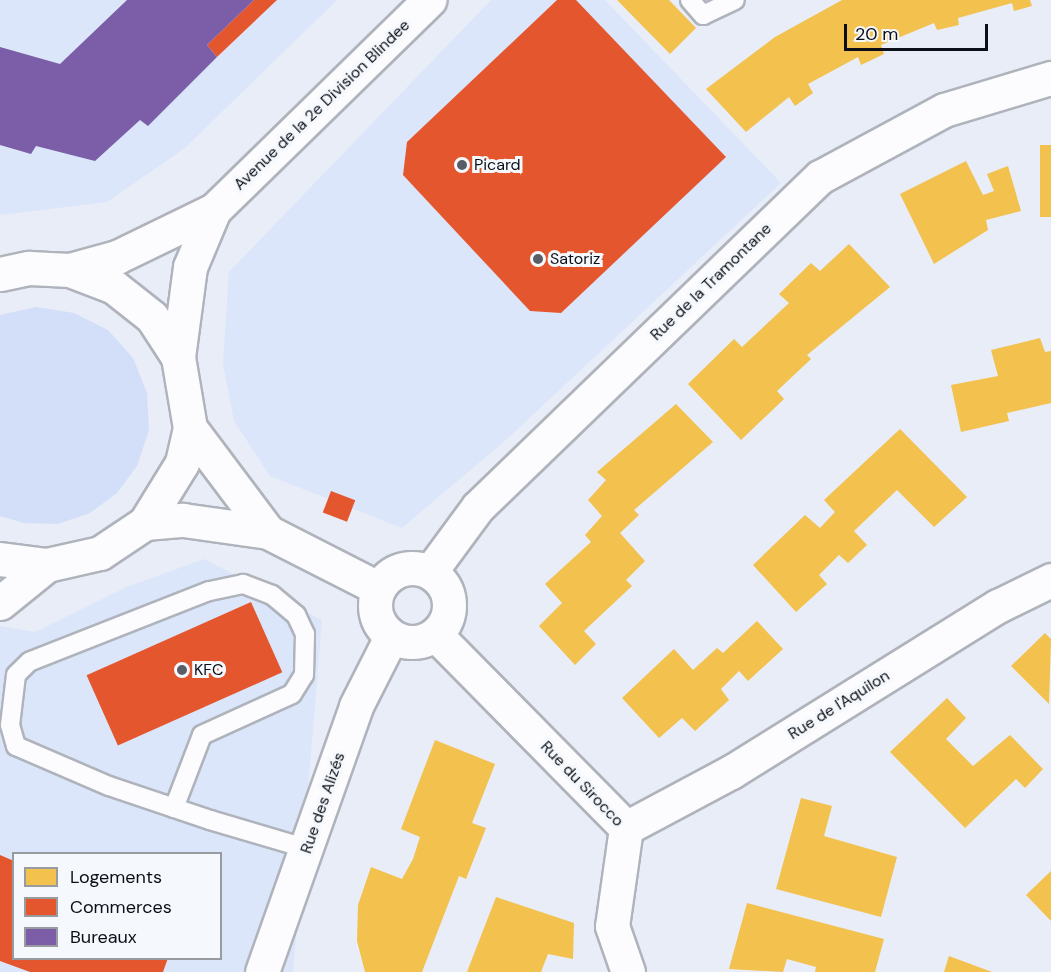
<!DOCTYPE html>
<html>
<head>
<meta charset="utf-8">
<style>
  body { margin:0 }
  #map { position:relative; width:1051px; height:972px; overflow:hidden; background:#e8edf7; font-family:"DM Sans",sans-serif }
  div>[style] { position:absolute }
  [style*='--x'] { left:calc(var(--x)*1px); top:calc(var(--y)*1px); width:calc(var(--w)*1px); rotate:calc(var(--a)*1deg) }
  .built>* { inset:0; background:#dce6fa }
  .green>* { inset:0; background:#d3dff9 }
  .homes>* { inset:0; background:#f2c14e; transform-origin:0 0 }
  .shops>* { inset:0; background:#e4572e; transform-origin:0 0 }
  .offices>* { inset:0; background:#7b5ea7 }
  .roads { filter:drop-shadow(2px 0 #afb3bb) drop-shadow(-2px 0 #afb3bb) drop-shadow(0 2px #afb3bb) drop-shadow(0 -2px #afb3bb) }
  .lane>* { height:18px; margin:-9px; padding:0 9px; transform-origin:9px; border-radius:9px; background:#fcfcfe }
  .street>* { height:33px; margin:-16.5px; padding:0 16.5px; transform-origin:16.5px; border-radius:16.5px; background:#fcfcfe }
  .street>.ring { margin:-16.5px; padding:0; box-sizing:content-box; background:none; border:33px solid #fcfcfe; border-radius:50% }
  .secondary>* { height:33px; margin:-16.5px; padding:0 16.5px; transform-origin:16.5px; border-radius:16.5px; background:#fcfcfe }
  .dots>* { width:16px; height:16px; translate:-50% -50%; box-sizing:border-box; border:3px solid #f5f8fc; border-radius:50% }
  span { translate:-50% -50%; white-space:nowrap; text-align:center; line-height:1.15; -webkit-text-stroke:6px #f5f8fc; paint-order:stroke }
  .street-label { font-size:16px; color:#0c0f17 }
  .poi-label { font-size:16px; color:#0c0f17 }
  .left { translate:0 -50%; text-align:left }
  .legend { position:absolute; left:12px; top:852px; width:210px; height:108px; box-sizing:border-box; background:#f5f8fc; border:2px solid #989ba0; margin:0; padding:8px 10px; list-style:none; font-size:18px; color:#0c0f17 }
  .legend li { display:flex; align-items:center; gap:12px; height:30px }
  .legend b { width:30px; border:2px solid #989ba0 }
  .scale { position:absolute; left:844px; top:24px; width:144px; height:27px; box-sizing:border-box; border:3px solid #0c0f17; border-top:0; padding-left:8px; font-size:18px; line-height:21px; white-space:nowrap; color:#0c0f17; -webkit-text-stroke:4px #f5f8fc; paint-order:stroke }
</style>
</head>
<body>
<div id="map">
  <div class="built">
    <div style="clip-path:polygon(0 0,337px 0,185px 148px,107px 202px,0 215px)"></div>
    <div style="clip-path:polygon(491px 0,605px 0,781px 183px,507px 439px,402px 528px,270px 476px,234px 421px,223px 363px,229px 272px)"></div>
    <div style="clip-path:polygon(evenodd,204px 559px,322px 620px,293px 972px,0 972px,0 626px,35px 632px,127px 587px,204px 559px,14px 854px,220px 854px,220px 958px,14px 958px,14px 854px)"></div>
  </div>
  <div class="green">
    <div style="clip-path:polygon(36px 307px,74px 313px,108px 330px,133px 358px,147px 393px,149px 430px,137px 466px,117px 493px,90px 513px,58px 524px,24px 523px,0 516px,0 315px)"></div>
  </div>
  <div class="homes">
    <div style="clip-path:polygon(617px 0,669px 0,696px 28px,670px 54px)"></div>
    <div style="clip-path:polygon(842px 0,1030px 0,1032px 6px,1014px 11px,1012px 3px,958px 18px,959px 25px,937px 30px,934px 23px,881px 45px,884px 54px,861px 65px,858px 57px,808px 84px,813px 93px,795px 106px,789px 97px,746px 132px,706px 89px,775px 37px)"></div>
    <div style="left:1051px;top:145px;width:72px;height:11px;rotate:90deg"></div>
    <div style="clip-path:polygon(966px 161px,983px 195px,994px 191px,987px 174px,1008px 166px,1021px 211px,986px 220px,988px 230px,934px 264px,900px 194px)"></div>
    <div style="clip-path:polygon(849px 244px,890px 287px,807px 355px,811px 359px,777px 391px,784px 399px,741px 440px,688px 384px,734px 339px,742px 347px,789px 303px,779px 294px,811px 263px,820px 271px)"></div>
    <div style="clip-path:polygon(1040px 338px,1045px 352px,1051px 351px,1051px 403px,1007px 413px,1009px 421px,961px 432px,951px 385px,998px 376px,991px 350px)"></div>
    <div style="clip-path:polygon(676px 404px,713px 442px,634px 510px,639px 515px,620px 533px,645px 561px,626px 580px,632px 586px,584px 631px,596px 644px,575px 665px,539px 626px,562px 603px,545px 584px,591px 542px,585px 535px,602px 516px,588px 500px,606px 480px,597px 472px)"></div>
    <div style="clip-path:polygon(900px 429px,967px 497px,934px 527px,897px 490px,854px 531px,867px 545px,848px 563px,839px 555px,819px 575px,827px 584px,796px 612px,753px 565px,805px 515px,820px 528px,835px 512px,824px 500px)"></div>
    <div style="clip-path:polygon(757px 621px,783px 649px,748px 681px,739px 671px,721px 689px,729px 700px,695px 731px,682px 718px,659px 738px,622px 698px,674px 649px,693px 670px,717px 648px,723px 653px)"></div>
    <div style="clip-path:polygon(1045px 633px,1051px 639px,1049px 704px,1011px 666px)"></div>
    <div style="clip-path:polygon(947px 698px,966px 718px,946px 739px,973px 766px,1010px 735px,1043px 769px,1025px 788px,1016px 779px,965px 828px,890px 752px)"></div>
    <div style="clip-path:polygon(435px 740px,495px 764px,472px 823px,486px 828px,466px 879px,459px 876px,422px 972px,365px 972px,357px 941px,358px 905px,371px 867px,402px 879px,413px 859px,420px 837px,401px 829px)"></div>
    <div style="clip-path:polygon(801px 798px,832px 806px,824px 836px,897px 857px,881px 917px,776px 889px)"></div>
    <div style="clip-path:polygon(1051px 871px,1051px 921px,1026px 895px)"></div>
    <div style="clip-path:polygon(496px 897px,574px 923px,573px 959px,548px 954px,541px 972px,467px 972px)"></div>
    <div style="clip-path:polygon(747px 903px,884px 939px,875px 972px,815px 972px,816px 967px,787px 959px,783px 972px,729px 969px)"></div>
    <div style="clip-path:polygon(949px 956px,992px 972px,944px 972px)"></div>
  </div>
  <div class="shops">
    <div style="clip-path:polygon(254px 0,277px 0,217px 57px,207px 45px)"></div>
    <div style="clip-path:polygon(557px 0,576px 0,726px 157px,561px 313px,530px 311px,403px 175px,407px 142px)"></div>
    <div style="left:331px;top:491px;width:26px;height:23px;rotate:21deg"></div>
    <div style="left:251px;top:602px;width:77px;height:180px;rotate:66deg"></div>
    <div style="clip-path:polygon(0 855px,14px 861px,14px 958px,168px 958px,163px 972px,30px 972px,0 961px)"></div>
  </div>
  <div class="offices">
    <div style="clip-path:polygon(127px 0,254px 0,207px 45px,217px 57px,148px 126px,140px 120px,95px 161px,36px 146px,31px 154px,0 145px,0 47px,60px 64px)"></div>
  </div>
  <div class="roads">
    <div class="lane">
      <div style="--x:690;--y:0;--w:20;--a:49"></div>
      <div style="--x:703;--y:15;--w:35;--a:-25"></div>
      <div style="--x:174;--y:808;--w:78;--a:-69"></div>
      <div style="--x:202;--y:735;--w:99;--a:-24.5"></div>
      <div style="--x:292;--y:694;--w:22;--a:-58"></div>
      <div style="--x:304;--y:675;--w:41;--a:-88.6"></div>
      <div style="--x:305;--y:634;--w:21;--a:-115"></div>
      <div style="--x:296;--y:615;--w:31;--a:-140"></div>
      <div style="--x:272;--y:595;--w:31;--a:-159"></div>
      <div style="--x:243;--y:584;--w:35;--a:168"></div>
      <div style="--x:209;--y:591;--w:193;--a:158.5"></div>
      <div style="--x:29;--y:662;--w:18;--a:135"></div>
      <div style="--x:16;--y:675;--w:50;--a:96.8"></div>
      <div style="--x:10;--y:725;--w:22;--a:74"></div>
      <div style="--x:16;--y:746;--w:101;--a:23.3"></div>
      <div style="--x:109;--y:786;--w:107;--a:18.6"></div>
      <div style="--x:210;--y:820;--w:102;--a:16.5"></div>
    </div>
    <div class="street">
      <div style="--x:190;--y:428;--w:130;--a:53.1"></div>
      <div style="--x:145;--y:523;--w:38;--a:-5"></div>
      <div style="--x:183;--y:520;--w:86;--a:8"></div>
      <div style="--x:268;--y:532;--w:123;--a:27"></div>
      <div class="ring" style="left:375px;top:568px;width:41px;height:41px"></div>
      <div style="--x:430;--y:572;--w:81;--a:-53.6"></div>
      <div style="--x:478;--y:507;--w:475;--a:-44"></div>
      <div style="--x:820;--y:177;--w:141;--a:-28.4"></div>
      <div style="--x:944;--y:110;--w:112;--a:-16.7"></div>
      <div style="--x:436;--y:635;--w:271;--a:45.4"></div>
      <div style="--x:626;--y:828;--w:99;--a:98.1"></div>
      <div style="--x:612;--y:926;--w:49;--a:70.8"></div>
      <div style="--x:626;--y:828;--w:119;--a:-28.1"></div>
      <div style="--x:731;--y:772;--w:314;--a:-31.9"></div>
      <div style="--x:998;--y:606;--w:59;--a:-26.1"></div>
      <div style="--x:262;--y:972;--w:282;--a:-70.5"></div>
      <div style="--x:356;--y:706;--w:77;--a:-63.1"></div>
    </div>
    <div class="secondary">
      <div style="--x:70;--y:270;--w:49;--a:-15.5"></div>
      <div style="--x:117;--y:257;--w:108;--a:-25.9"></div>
      <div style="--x:214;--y:210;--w:301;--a:-44.3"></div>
      <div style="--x:0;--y:274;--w:30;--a:-12"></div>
      <div style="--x:29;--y:268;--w:41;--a:2.8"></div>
      <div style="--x:70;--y:270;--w:47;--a:21.1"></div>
      <div style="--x:114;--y:287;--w:48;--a:38.3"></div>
      <div style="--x:152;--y:317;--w:48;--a:57"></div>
      <div style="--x:178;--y:357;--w:72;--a:80.4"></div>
      <div style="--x:190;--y:428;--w:36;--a:103"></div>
      <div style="--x:182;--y:463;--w:70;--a:121.7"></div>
      <div style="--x:145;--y:523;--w:54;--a:146.3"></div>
      <div style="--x:100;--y:553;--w:54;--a:167.2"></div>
      <div style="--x:47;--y:565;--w:47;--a:-172.7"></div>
      <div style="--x:178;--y:357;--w:91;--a:-82.4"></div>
      <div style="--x:190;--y:267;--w:62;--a:-67.2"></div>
      <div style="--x:0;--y:603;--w:60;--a:-39"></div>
    </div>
  </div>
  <div class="dots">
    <div style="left:462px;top:165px;background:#595d65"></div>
    <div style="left:538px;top:259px;background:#595d65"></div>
    <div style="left:182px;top:670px;background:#595d65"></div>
  </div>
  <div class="street-label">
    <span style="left:322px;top:105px;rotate:-44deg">Avenue de la 2e Division Blindee</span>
    <span style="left:711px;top:282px;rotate:-44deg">Rue de la Tramontane</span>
    <span style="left:839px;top:705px;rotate:-32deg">Rue de l'Aquilon</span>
    <span style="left:582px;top:784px;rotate:46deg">Rue du Sirocco</span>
    <span style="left:323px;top:803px;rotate:-71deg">Rue des Alizés</span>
  </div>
  <div class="poi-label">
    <span class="left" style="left:474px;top:165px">Picard</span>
    <span class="left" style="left:550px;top:259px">Satoriz</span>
    <span class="left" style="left:194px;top:670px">KFC</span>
  </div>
  <ul class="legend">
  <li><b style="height:16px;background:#f2c14e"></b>Logements</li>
  <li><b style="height:16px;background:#e4572e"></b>Commerces</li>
  <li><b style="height:16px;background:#7b5ea7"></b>Bureaux</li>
  </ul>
  <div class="scale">20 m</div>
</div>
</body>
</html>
